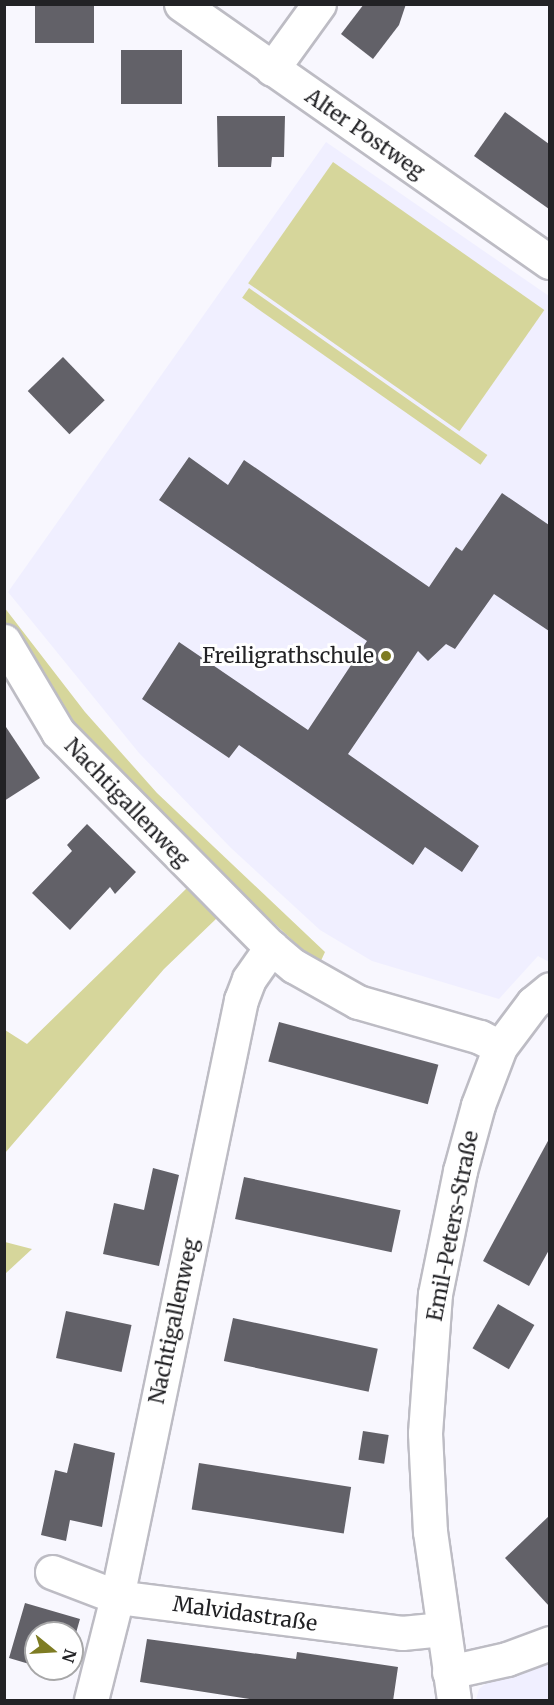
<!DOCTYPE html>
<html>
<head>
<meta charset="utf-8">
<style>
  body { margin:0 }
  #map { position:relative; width:554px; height:1705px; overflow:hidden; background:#f8f7fe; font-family:Merriweather,serif }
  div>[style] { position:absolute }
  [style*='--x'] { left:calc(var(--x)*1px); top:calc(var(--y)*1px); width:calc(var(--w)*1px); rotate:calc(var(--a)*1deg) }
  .built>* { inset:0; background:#f0efff }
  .green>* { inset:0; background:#d6d69b; transform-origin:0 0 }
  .building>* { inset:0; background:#626168; transform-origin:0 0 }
  .roads { filter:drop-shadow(2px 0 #bdbcc4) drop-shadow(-2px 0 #bdbcc4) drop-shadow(0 2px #bdbcc4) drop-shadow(0 -2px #bdbcc4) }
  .minor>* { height:33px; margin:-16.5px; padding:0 16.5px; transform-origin:16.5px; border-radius:16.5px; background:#fff }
  .dots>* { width:16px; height:16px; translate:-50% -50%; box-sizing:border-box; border:3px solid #fff; border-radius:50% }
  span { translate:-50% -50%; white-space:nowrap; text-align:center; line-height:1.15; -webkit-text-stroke:6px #fff; paint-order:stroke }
  .street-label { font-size:21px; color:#222225 }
  .poi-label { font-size:21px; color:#222225 }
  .right { translate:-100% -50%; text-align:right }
  .frame { position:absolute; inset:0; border:6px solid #222225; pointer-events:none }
  .north { position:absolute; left:24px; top:1621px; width:60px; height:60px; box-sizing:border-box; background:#fff; border:2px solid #a7a7a8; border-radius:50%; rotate:108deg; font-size:16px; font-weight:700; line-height:24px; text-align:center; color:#222225 }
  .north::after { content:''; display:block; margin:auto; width:21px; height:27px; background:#7e7c23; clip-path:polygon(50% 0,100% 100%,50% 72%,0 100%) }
</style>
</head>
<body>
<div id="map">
  <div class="built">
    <div style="clip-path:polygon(326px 142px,549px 296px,549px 962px,538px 956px,499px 999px,372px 961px,320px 930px,231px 848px,139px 753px,8px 592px)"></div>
    <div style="clip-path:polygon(549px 1658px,549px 1700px,476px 1700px,479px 1689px,494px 1677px)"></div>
  </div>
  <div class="green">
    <div style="left:333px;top:162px;width:258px;height:148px;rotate:35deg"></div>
    <div style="left:249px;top:288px;width:291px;height:12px;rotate:35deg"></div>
    <div style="clip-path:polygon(4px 607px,85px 712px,157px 793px,325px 952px,319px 965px,119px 779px,47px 695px,5px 623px)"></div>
    <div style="clip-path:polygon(188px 887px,217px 918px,164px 969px,5px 1153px,5px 1030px,27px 1044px)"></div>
    <div style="clip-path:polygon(5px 1242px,32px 1249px,5px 1274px,4px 1242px)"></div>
  </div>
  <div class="building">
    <div style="left:35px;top:4px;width:59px;height:39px"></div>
    <div style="clip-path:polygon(364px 4px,406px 4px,399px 25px,373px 59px,341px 34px)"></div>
    <div style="left:121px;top:50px;width:61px;height:54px"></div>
    <div style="clip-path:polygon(505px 112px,549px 144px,549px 209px,474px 156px)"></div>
    <div style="clip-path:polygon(217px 116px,285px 116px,284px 157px,272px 157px,271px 167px,218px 167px)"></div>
    <div style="left:63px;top:357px;width:60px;height:49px;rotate:46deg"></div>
    <div style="clip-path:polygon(189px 457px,228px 485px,244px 460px,429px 587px,456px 547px,462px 551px,502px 493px,549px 525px,549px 631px,494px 594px,455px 649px,446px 644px,428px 661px,418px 651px,348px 754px,479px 846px,462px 872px,425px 847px,413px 865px,239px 745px,229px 758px,142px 699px,179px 642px,308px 730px,367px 641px,159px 500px)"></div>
    <div style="clip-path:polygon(4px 724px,40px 778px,4px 801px)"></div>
    <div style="clip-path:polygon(87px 824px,136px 872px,115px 894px,110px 887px,70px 930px,32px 893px,72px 851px,67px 845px)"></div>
    <div style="left:279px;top:1022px;width:165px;height:41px;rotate:15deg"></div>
    <div style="clip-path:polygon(549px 1139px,549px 1250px,529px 1286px,483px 1261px)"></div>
    <div style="clip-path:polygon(153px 1168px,179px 1175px,159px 1266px,103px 1254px,114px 1203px,144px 1210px)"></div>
    <div style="left:244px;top:1177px;width:160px;height:43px;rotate:12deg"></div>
    <div style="left:498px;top:1304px;width:42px;height:51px;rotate:30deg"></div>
    <div style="left:66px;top:1311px;width:67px;height:48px;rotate:12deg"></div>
    <div style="left:233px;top:1318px;width:148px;height:44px;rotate:12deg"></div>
    <div style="left:363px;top:1431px;width:26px;height:29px;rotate:9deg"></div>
    <div style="clip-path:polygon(74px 1443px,115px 1453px,102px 1527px,70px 1520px,66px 1541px,41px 1535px,55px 1470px,67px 1473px)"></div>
    <div style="left:199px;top:1463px;width:154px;height:47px;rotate:9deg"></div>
    <div style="clip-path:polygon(549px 1516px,549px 1606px,505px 1558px)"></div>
    <div style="clip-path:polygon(25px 1603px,80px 1619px,72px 1647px,72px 1633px,36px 1633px,36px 1666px,9px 1658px)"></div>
    <div style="clip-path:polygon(147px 1639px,296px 1659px,297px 1652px,398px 1667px,393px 1701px,263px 1701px,140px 1682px)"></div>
  </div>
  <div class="roads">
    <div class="minor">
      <div style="--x:181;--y:4;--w:450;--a:35"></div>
      <div style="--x:272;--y:69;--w:80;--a:-54.1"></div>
      <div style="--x:4;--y:641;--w:106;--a:59.3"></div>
      <div style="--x:58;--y:732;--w:303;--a:45.3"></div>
      <div style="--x:271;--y:947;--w:30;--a:40"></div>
      <div style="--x:294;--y:966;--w:73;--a:29.4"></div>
      <div style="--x:358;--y:1002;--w:127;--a:16"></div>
      <div style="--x:480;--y:1037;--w:22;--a:27"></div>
      <div style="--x:52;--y:1572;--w:70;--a:21"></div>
      <div style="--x:117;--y:1597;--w:287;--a:7.2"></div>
      <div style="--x:402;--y:1633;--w:41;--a:-5.6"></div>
      <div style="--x:449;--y:1672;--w:59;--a:-12.6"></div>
      <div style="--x:507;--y:1659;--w:46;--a:-20.4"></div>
      <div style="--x:91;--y:1700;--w:106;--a:-75.8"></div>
      <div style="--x:117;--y:1597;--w:610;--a:-78.27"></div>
      <div style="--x:241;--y:1000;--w:22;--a:-69"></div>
      <div style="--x:249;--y:979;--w:39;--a:-55"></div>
      <div style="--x:454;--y:1700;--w:170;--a:-98.1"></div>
      <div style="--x:430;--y:1532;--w:99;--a:-92.9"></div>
      <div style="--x:425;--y:1433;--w:139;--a:-85.9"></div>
      <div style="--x:435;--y:1294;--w:126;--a:-78.5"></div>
      <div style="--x:460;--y:1171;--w:68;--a:-74.7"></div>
      <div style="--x:478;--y:1105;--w:62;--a:-69.2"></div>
      <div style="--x:500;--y:1047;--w:55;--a:-53.1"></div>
      <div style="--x:533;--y:1003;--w:22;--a:-39"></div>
    </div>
  </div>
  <div class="dots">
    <div style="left:386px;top:656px;background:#7e7c23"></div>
  </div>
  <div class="street-label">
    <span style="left:365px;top:134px;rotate:35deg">Alter Postweg</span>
    <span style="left:127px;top:803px;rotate:46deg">Nachtigallenweg</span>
    <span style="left:453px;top:1226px;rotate:-79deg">Emil-Peters-Straße</span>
    <span style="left:174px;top:1321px;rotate:-78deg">Nachtigallenweg</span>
    <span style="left:245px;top:1614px;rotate:8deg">Malvidastraße</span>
  </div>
  <div class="poi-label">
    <span class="right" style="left:374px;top:656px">Freiligrathschule</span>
  </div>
  <div class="frame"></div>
  <div class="north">N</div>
</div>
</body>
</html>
